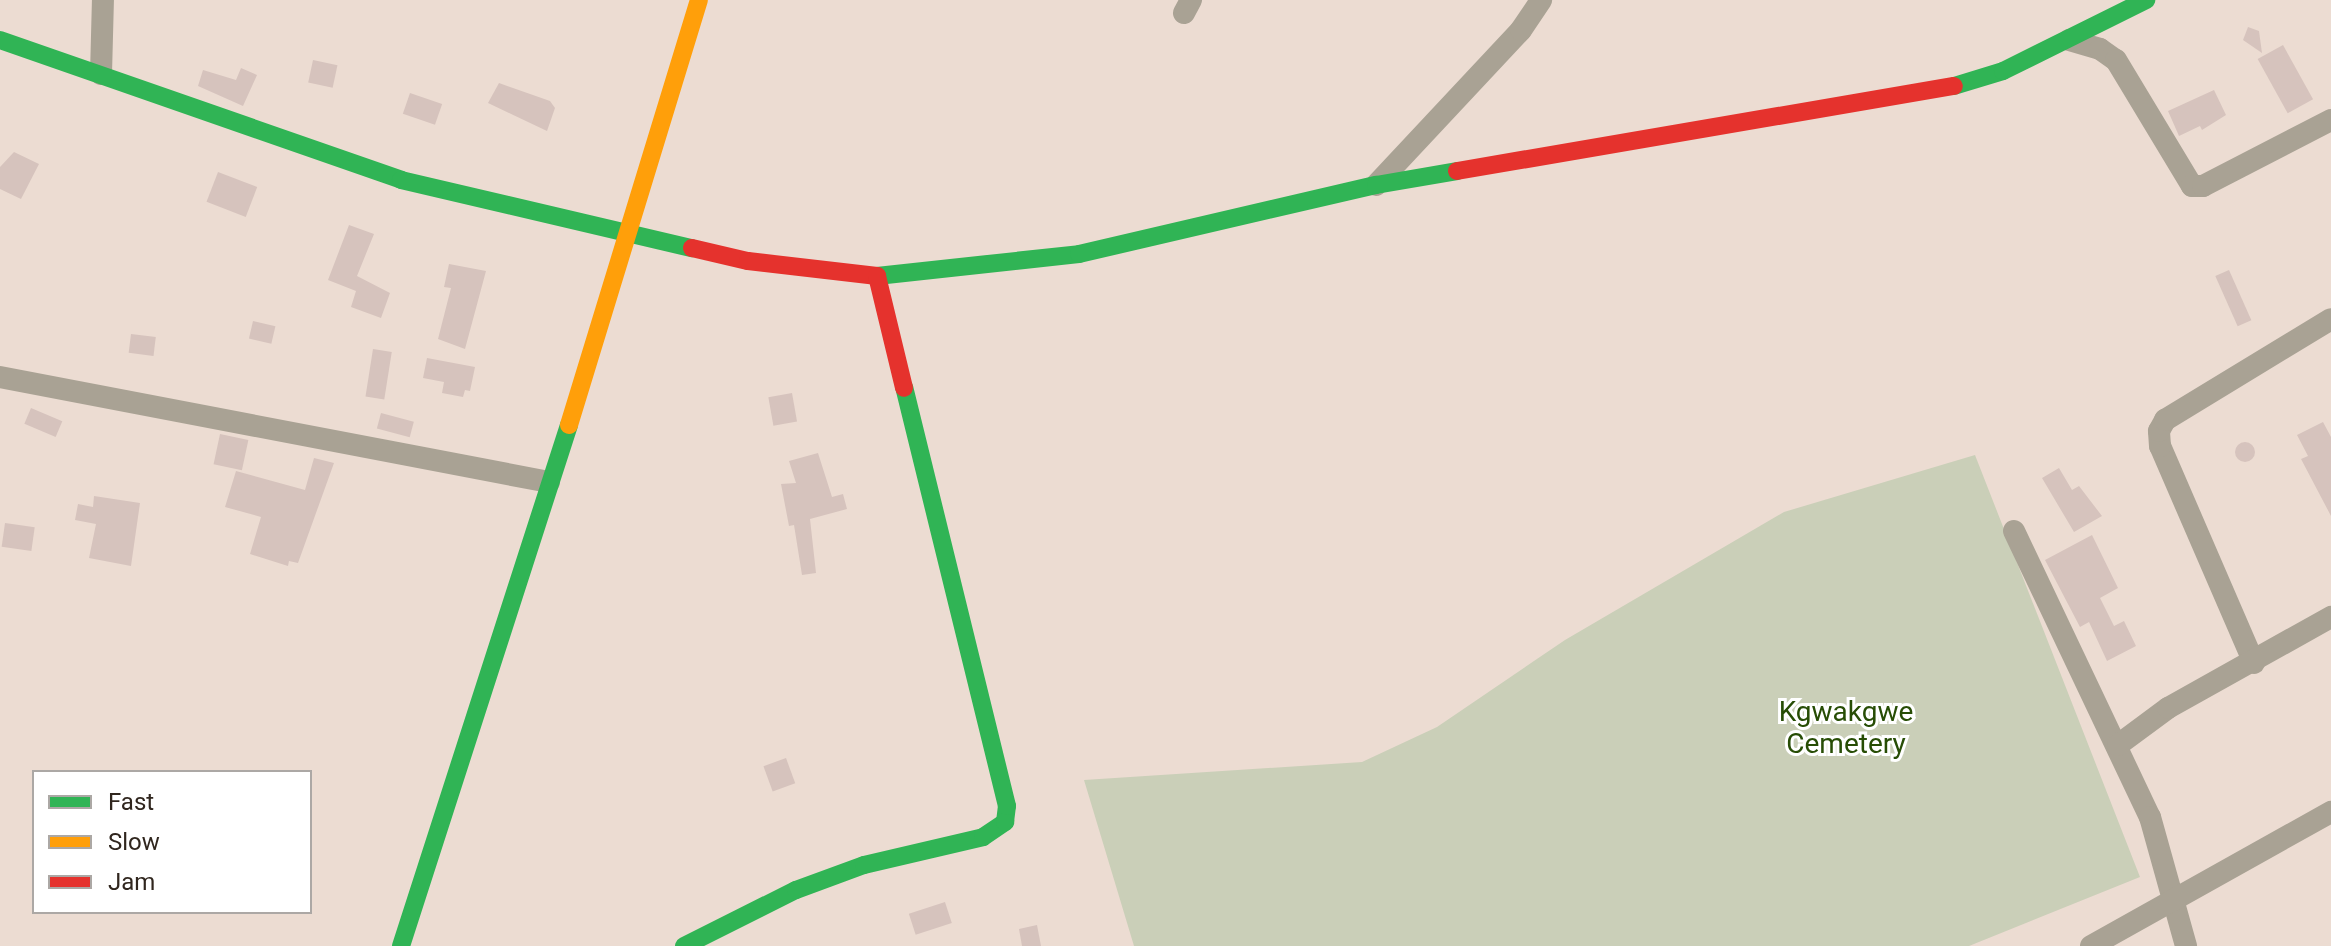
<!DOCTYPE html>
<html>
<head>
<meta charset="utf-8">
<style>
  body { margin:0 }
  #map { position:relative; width:2331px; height:946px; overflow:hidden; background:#ecdcd2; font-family:Roboto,sans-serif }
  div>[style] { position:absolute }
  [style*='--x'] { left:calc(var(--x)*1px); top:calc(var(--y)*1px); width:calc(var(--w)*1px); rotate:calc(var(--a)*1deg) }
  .green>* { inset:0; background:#cacfb8 }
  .building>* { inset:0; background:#d6c3bd; transform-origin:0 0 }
  .round { border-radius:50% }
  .street>* { height:22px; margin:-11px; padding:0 11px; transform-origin:11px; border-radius:11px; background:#a9a294 }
  .fast>* { height:18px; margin:-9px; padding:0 9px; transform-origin:9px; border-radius:9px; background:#30b455 }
  .slow>* { height:18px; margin:-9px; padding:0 9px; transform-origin:9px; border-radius:9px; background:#ff9f0a }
  .jam>* { height:18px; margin:-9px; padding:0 9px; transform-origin:9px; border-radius:9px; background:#e5322d }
  span { translate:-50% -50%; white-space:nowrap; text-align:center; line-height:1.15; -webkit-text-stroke:6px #fff; paint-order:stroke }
  .park-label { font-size:28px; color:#274d05 }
  .legend { position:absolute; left:32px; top:770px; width:280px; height:144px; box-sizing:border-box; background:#fff; border:2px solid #aca8a5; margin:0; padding:10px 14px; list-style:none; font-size:24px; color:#30261e }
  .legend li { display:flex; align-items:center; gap:16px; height:40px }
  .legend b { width:40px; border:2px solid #aca8a5 }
</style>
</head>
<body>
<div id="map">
  <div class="green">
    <div style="clip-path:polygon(1975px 455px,2140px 877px,1969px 946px,1134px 946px,1084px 780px,1362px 762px,1437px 727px,1565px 640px,1784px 512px)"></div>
  </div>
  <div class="building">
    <div style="clip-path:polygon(2248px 27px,2259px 31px,2262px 53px,2243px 40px)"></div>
    <div style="left:2283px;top:45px;width:62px;height:29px;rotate:61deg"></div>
    <div style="left:313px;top:60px;width:25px;height:23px;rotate:12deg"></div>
    <div style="clip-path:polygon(241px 68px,257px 75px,243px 106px,198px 86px,203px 70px,236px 80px)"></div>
    <div style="clip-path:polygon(499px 83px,550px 101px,555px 108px,547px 131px,488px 103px)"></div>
    <div style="clip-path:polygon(2214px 90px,2226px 115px,2202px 130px,2200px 126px,2179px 136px,2168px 111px)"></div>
    <div style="left:410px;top:93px;width:34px;height:22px;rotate:19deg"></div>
    <div style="clip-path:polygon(14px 152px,39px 164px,21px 199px,0 189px,0 167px)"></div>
    <div style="left:218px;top:172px;width:42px;height:32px;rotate:21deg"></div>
    <div style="clip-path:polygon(349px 225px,374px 234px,357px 276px,390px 293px,381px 318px,351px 307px,356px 291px,328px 280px)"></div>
    <div style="clip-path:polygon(449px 264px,486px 271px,465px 349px,438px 339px,451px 288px,444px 287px)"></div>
    <div style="left:2229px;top:270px;width:55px;height:15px;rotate:66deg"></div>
    <div style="left:253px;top:321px;width:23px;height:18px;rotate:13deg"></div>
    <div style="left:131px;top:334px;width:25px;height:19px;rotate:7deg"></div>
    <div style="left:373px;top:349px;width:19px;height:48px;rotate:9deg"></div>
    <div style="clip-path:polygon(427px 358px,475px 367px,470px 391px,465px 390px,463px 397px,442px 393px,444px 382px,423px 378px)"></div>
    <div style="left:792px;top:393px;width:29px;height:24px;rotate:80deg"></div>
    <div style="left:31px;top:408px;width:34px;height:17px;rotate:23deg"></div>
    <div style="left:381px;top:413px;width:34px;height:16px;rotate:15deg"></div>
    <div style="clip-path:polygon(2323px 422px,2331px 437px,2331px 516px,2301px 459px,2308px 456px,2297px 435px)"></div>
    <div style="left:220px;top:434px;width:29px;height:31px;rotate:12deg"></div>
    <div class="round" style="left:2235px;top:442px;width:20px;height:20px"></div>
    <div style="clip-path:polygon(818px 453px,832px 497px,843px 494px,847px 509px,810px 519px,816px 573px,802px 575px,794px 525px,789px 526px,781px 484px,796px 483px,789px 461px)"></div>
    <div style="clip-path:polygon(314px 458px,334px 463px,298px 563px,289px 561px,288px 566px,250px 554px,261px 517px,225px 507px,236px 471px,305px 490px)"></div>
    <div style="clip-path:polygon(2059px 468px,2072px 490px,2079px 486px,2102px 516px,2074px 532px,2042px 478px)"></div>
    <div style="clip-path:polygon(94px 496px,140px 503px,131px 566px,89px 558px,96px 524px,75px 520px,78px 504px,93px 507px)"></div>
    <div style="left:5px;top:523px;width:30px;height:24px;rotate:8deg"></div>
    <div style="clip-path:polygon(2092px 535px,2118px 588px,2100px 598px,2114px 626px,2124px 621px,2136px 646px,2107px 661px,2089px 622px,2080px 627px,2045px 560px)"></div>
    <div style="left:786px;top:758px;width:27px;height:24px;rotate:70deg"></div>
    <div style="left:945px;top:902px;width:22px;height:38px;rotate:72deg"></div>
    <div style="clip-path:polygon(1037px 925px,1041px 946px,1022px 946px,1019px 929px)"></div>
  </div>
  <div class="street">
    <div style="--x:1184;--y:13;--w:15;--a:-62"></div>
    <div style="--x:2069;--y:40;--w:32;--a:16"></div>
    <div style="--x:2100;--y:49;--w:19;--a:35"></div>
    <div style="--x:2116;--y:60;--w:147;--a:58.9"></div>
    <div style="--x:2192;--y:186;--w:11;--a:0"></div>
    <div style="--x:2203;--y:186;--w:144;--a:-27.3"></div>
    <div style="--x:101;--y:74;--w:74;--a:-88.5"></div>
    <div style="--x:1376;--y:185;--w:212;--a:-46.9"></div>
    <div style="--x:1521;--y:30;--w:36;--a:-56"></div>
    <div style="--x:0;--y:377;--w:559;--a:10.83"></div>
    <div style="--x:2014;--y:531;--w:317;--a:64.6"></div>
    <div style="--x:2150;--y:817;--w:134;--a:74.4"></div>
    <div style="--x:2254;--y:663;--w:236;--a:-113.4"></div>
    <div style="--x:2160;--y:446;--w:15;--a:-94"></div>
    <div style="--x:2159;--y:431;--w:13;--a:-61"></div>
    <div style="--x:2165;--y:420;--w:194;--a:-31.3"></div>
    <div style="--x:2118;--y:745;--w:62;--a:-36.5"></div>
    <div style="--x:2168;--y:708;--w:187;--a:-29.2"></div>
    <div style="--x:2091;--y:946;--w:275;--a:-29.2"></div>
  </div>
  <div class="fast">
    <div style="--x:0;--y:40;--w:425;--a:19.2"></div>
    <div style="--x:401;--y:180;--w:299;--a:13.2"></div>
    <div style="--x:1954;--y:86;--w:51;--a:-17"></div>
    <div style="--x:2003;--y:71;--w:160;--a:-26.4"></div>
    <div style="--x:877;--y:276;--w:203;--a:-6.2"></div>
    <div style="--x:1079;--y:254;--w:305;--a:-13.1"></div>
    <div style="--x:1376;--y:185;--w:82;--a:-9.8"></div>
    <div style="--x:401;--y:946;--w:547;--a:-72.13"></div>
    <div style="--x:684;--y:946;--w:125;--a:-26.6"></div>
    <div style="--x:796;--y:890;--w:72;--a:-20.2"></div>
    <div style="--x:864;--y:865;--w:122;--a:-13.2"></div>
    <div style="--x:983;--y:837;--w:27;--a:-34"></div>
    <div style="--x:1005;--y:822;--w:16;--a:-83"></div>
    <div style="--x:1007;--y:806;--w:431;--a:-103.8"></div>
  </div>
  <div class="slow">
    <div style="--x:569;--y:425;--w:444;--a:-73"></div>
  </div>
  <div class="jam">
    <div style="--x:1457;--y:171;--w:504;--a:-9.71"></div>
    <div style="--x:692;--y:248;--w:57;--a:13.1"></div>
    <div style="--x:748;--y:261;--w:130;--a:6.6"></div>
    <div style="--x:877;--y:276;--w:115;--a:76.4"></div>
  </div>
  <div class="park-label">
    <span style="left:1846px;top:728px">Kgwakgwe<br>Cemetery</span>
  </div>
  <ul class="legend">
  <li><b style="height:10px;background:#30b455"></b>Fast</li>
  <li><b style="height:10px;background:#ff9f0a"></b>Slow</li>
  <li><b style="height:10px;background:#e5322d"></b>Jam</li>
  </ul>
</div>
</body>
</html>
